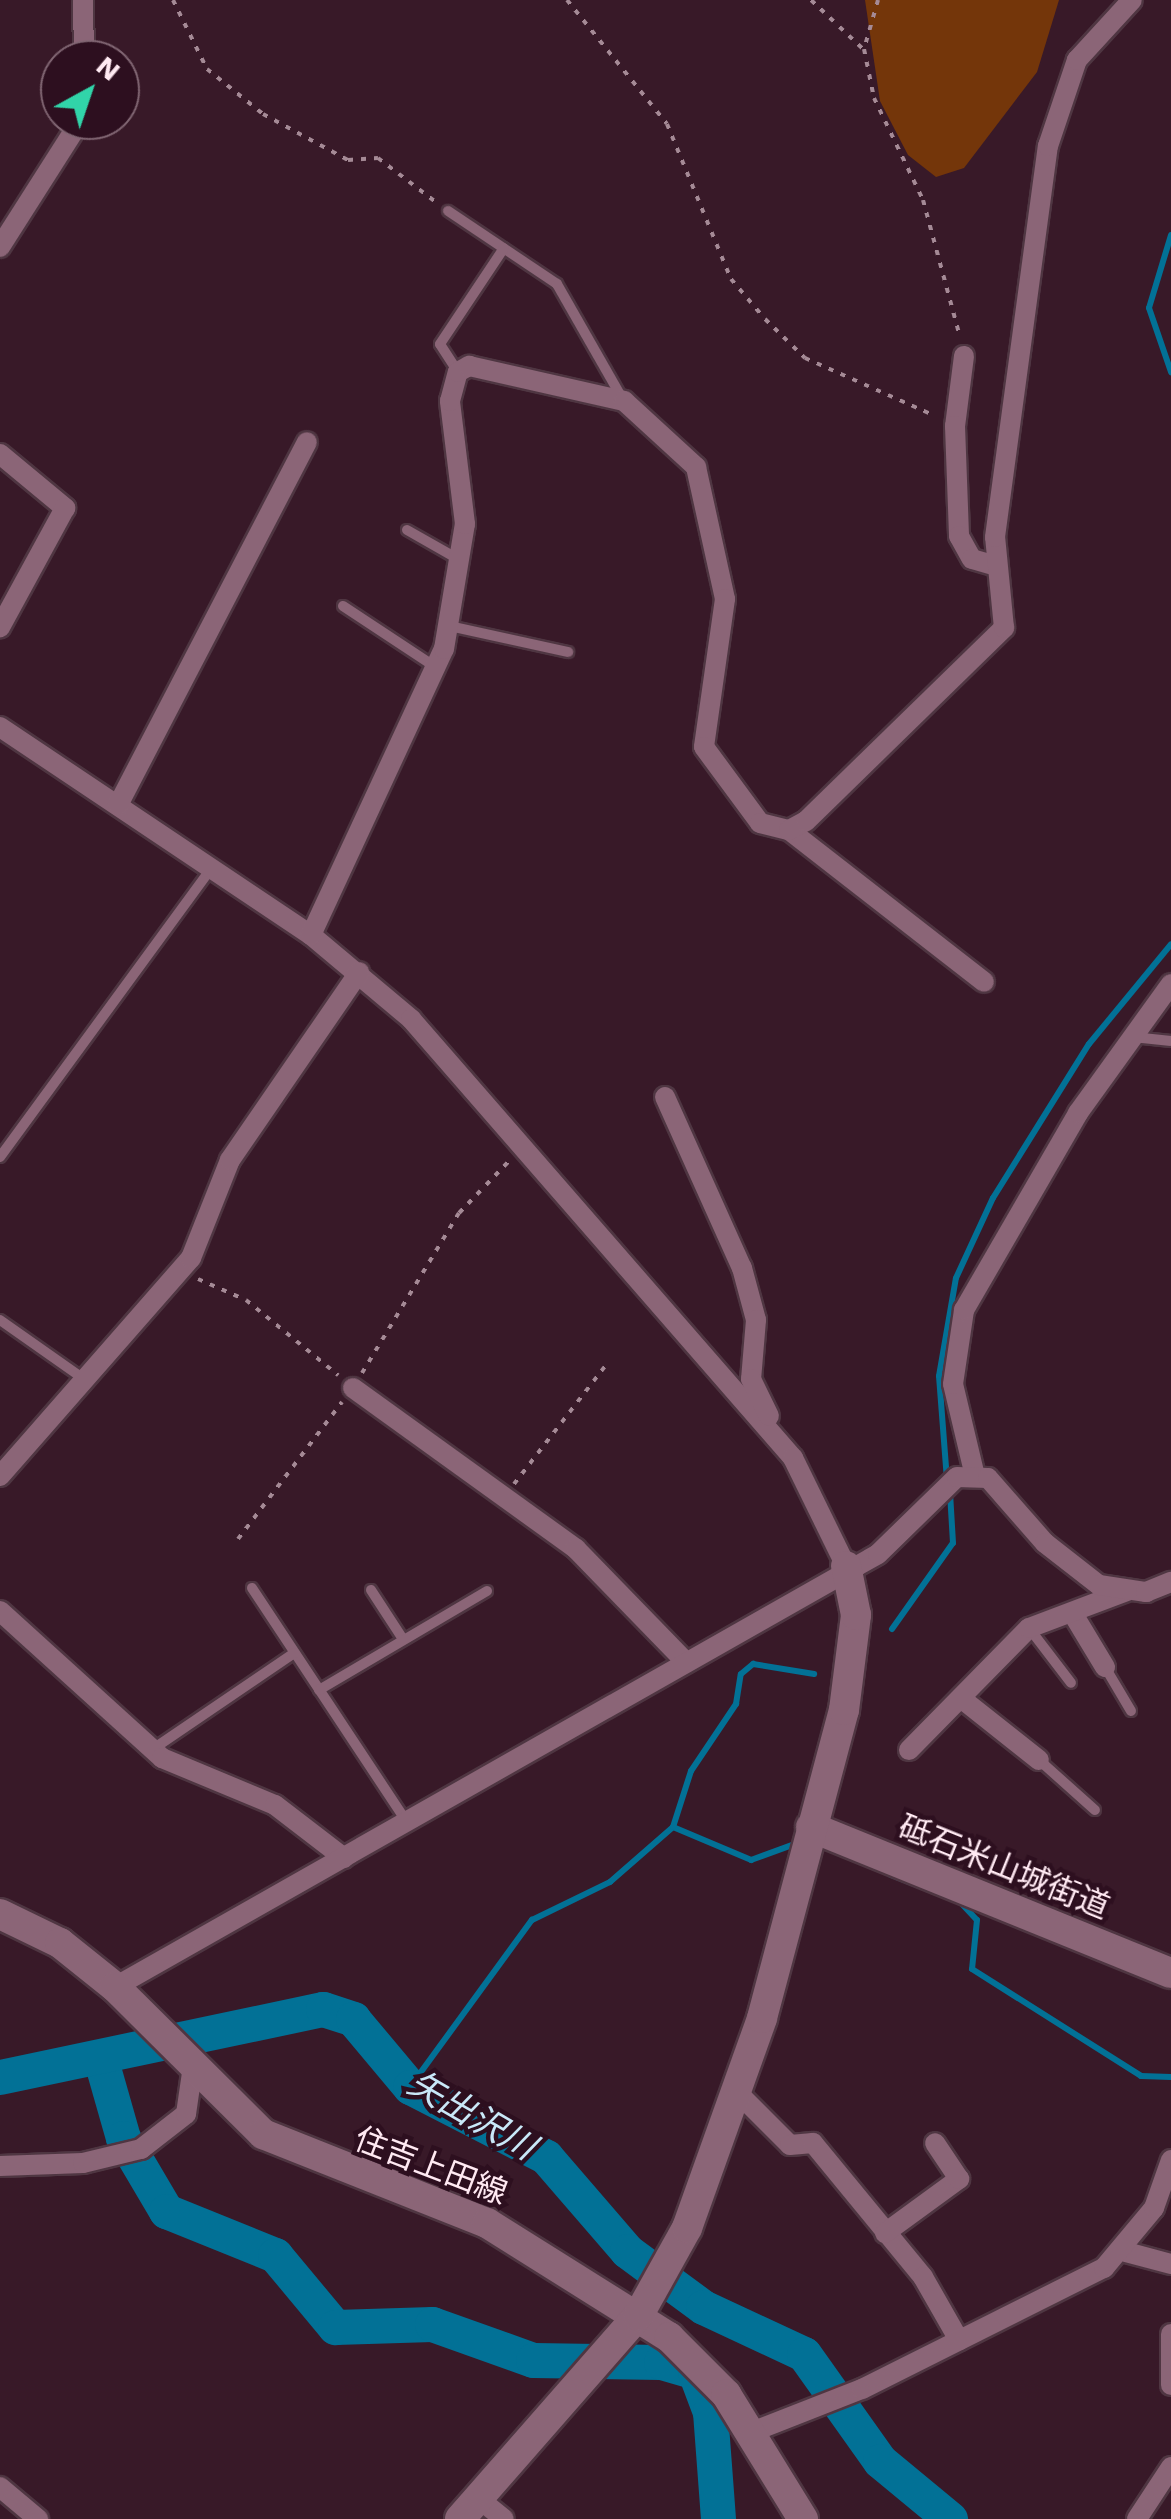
<!DOCTYPE html>
<html>
<head>
<meta charset="utf-8">
<style>
  body { margin:0 }
  #map { position:relative; width:1171px; height:2519px; overflow:hidden; background:#381928; font-family:"Work Sans","Noto Sans JP",sans-serif }
  div>[style] { position:absolute }
  [style*='--x'] { left:calc(var(--x)*1px); top:calc(var(--y)*1px); width:calc(var(--w)*1px); rotate:calc(var(--a)*1deg) }
  .forest>* { inset:0; background:#74360a }
  .stream>* { height:6px; margin:-3px; padding:0 3px; transform-origin:3px; border-radius:3px; background:#027196 }
  .river>* { height:35px; margin:-17.5px; padding:0 17.5px; transform-origin:17.5px; border-radius:17.5px; background:#027196 }
  .path>* { height:4px; margin-top:-2px; transform-origin:0; background:repeating-linear-gradient(90deg,#a58a96 0 5px,transparent 0 13px) }
  .roads { filter:drop-shadow(2px 0 #4f3642) drop-shadow(-2px 0 #4f3642) drop-shadow(0 2px #4f3642) drop-shadow(0 -2px #4f3642) }
  .lane>* { height:10px; margin:-5px; padding:0 5px; transform-origin:5px; border-radius:5px; background:#8b6577 }
  .street>* { height:20px; margin:-10px; padding:0 10px; transform-origin:10px; border-radius:10px; background:#8b6577 }
  .secondary>* { height:30px; margin:-15px; padding:0 15px; transform-origin:15px; border-radius:15px; background:#8b6577 }
  span { translate:-50% -50%; white-space:nowrap; text-align:center; line-height:1.15; -webkit-text-stroke:9px #2d0f1f; paint-order:stroke }
  .street-label { font-size:32px; color:#ffe9f2 }
  .water-label { font-size:35px; color:#c9e8f8; font-style:italic }
  .north { position:absolute; left:40px; top:40px; width:100px; height:100px; box-sizing:border-box; background:#2d0f1f; border:2px solid #816673; border-radius:50%; rotate:40deg; font-size:28px; font-weight:700; line-height:40px; text-align:center; color:#ffe9f2 }
  .north::after { content:''; display:block; margin:auto; width:35px; height:45px; background:#31d4a9; clip-path:polygon(50% 0,100% 100%,50% 72%,0 100%) }
</style>
</head>
<body>
<div id="map">
  <div class="forest">
    <div style="clip-path:polygon(865px 0,1059px 0,1037px 72px,964px 168px,936px 177px,908px 155px,880px 101px)"></div>
  </div>
  <div class="stream">
    <div style="--x:1171;--y:235;--w:76;--a:106.8"></div>
    <div style="--x:1149;--y:308;--w:68;--a:71"></div>
    <div style="--x:947;--y:1480;--w:104;--a:-94.4"></div>
    <div style="--x:939;--y:1376;--w:99;--a:-80.2"></div>
    <div style="--x:956;--y:1278;--w:88;--a:-65.2"></div>
    <div style="--x:993;--y:1198;--w:181;--a:-58.1"></div>
    <div style="--x:1089;--y:1044;--w:129;--a:-50.6"></div>
    <div style="--x:892;--y:1629;--w:105;--a:-54.7"></div>
    <div style="--x:953;--y:1543;--w:51;--a:-93.4"></div>
    <div style="--x:673;--y:1827;--w:85;--a:22.9"></div>
    <div style="--x:751;--y:1860;--w:47;--a:-20"></div>
    <div style="--x:891;--y:1875;--w:33;--a:21"></div>
    <div style="--x:961;--y:1903;--w:23;--a:47"></div>
    <div style="--x:977;--y:1920;--w:49;--a:95.8"></div>
    <div style="--x:972;--y:1969;--w:200;--a:32.3"></div>
    <div style="--x:1141;--y:2076;--w:30;--a:2"></div>
    <div style="--x:410;--y:2087;--w:207;--a:-53.9"></div>
    <div style="--x:532;--y:1920;--w:87;--a:-26"></div>
    <div style="--x:610;--y:1882;--w:84;--a:-41.1"></div>
    <div style="--x:673;--y:1827;--w:59;--a:-72.2"></div>
    <div style="--x:691;--y:1771;--w:81;--a:-56.1"></div>
    <div style="--x:736;--y:1704;--w:30;--a:-81"></div>
    <div style="--x:741;--y:1674;--w:16;--a:-40"></div>
    <div style="--x:753;--y:1664;--w:62;--a:9.3"></div>
  </div>
  <div class="river">
    <div style="--x:100;--y:2057;--w:84;--a:74.1"></div>
    <div style="--x:123;--y:2138;--w:85;--a:59.5"></div>
    <div style="--x:166;--y:2211;--w:118;--a:22"></div>
    <div style="--x:275;--y:2255;--w:94;--a:50.2"></div>
    <div style="--x:335;--y:2327;--w:97;--a:-1.8"></div>
    <div style="--x:432;--y:2324;--w:107;--a:19.6"></div>
    <div style="--x:533;--y:2360;--w:128;--a:0.9"></div>
    <div style="--x:661;--y:2362;--w:35;--a:16"></div>
    <div style="--x:695;--y:2372;--w:43;--a:69.4"></div>
    <div style="--x:710;--y:2412;--w:107;--a:85.7"></div>
    <div style="--x:0;--y:2077;--w:330;--a:-11.9"></div>
    <div style="--x:323;--y:2009;--w:32;--a:18"></div>
    <div style="--x:353;--y:2019;--w:89;--a:50"></div>
    <div style="--x:410;--y:2087;--w:153;--a:27.2"></div>
    <div style="--x:546;--y:2157;--w:124;--a:49.2"></div>
    <div style="--x:627;--y:2251;--w:94;--a:36.4"></div>
    <div style="--x:703;--y:2307;--w:111;--a:25"></div>
    <div style="--x:804;--y:2354;--w:131;--a:54.6"></div>
    <div style="--x:880;--y:2461;--w:91;--a:39.6"></div>
  </div>
  <div class="path">
    <div style="--x:173;--y:0;--w:77;--a:63.8"></div>
    <div style="--x:207;--y:69;--w:72;--a:38.8"></div>
    <div style="--x:263;--y:114;--w:97;--a:28.4"></div>
    <div style="--x:348;--y:160;--w:30;--a:-4"></div>
    <div style="--x:378;--y:158;--w:74;--a:37.3"></div>
    <div style="--x:567;--y:0;--w:159;--a:51.1"></div>
    <div style="--x:667;--y:124;--w:168;--a:67.6"></div>
    <div style="--x:731;--y:279;--w:52;--a:49.6"></div>
    <div style="--x:765;--y:319;--w:56;--a:44.3"></div>
    <div style="--x:805;--y:358;--w:142;--a:24"></div>
    <div style="--x:811;--y:0;--w:70;--a:43.3"></div>
    <div style="--x:878;--y:0;--w:51;--a:105.9"></div>
    <div style="--x:864;--y:49;--w:50;--a:78.5"></div>
    <div style="--x:874;--y:98;--w:113;--a:64.3"></div>
    <div style="--x:923;--y:200;--w:142;--a:74.9"></div>
    <div style="--x:198;--y:1279;--w:52;--a:23.6"></div>
    <div style="--x:246;--y:1300;--w:119;--a:39.2"></div>
    <div style="--x:362;--y:1373;--w:187;--a:-58.8"></div>
    <div style="--x:459;--y:1213;--w:74;--a:-46.1"></div>
    <div style="--x:514;--y:1484;--w:155;--a:-52.3"></div>
    <div style="--x:238;--y:1539;--w:172;--a:-52.8"></div>
  </div>
  <div class="roads">
    <div class="lane">
      <div style="--x:448;--y:211;--w:131;--a:33.8"></div>
      <div style="--x:557;--y:284;--w:131;--a:60.3"></div>
      <div style="--x:458;--y:372;--w:33;--a:-123"></div>
      <div style="--x:440;--y:344;--w:115;--a:-56.3"></div>
      <div style="--x:407;--y:530;--w:59;--a:29.6"></div>
      <div style="--x:343;--y:606;--w:113;--a:33.4"></div>
      <div style="--x:449;--y:626;--w:122;--a:12.3"></div>
      <div style="--x:1133;--y:1037;--w:38;--a:6"></div>
      <div style="--x:0;--y:1157;--w:357;--a:-53.8"></div>
      <div style="--x:0;--y:1320;--w:103;--a:35.1"></div>
      <div style="--x:252;--y:1588;--w:279;--a:56.5"></div>
      <div style="--x:371;--y:1590;--w:59;--a:56.9"></div>
      <div style="--x:1029;--y:1628;--w:69;--a:52.6"></div>
      <div style="--x:1105;--y:1667;--w:51;--a:59.4"></div>
      <div style="--x:319;--y:1690;--w:195;--a:-30.5"></div>
      <div style="--x:153;--y:1749;--w:171;--a:-34.2"></div>
      <div style="--x:1039;--y:1760;--w:75;--a:41.8"></div>
    </div>
    <div class="street">
      <div style="--x:83;--y:0;--w:60;--a:89"></div>
      <div style="--x:0;--y:247;--w:151;--a:-57.5"></div>
      <div style="--x:964;--y:356;--w:71;--a:97.3"></div>
      <div style="--x:955;--y:426;--w:110;--a:87.9"></div>
      <div style="--x:959;--y:536;--w:26;--a:61"></div>
      <div style="--x:972;--y:559;--w:26;--a:16"></div>
      <div style="--x:0;--y:454;--w:85;--a:39.7"></div>
      <div style="--x:65;--y:508;--w:136;--a:118.6"></div>
      <div style="--x:0;--y:727;--w:374;--a:33.8"></div>
      <div style="--x:311;--y:935;--w:131;--a:40"></div>
      <div style="--x:411;--y:1019;--w:582;--a:48.97"></div>
      <div style="--x:793;--y:1458;--w:120;--a:63.9"></div>
      <div style="--x:118;--y:805;--w:409;--a:-62.5"></div>
      <div style="--x:789;--y:830;--w:247;--a:37.9"></div>
      <div style="--x:311;--y:935;--w:315;--a:-65.1"></div>
      <div style="--x:444;--y:649;--w:127;--a:-80.5"></div>
      <div style="--x:465;--y:524;--w:124;--a:-97"></div>
      <div style="--x:450;--y:401;--w:30;--a:-75"></div>
      <div style="--x:458;--y:372;--w:13;--a:-29"></div>
      <div style="--x:469;--y:366;--w:159;--a:12.7"></div>
      <div style="--x:624;--y:401;--w:98;--a:42.5"></div>
      <div style="--x:696;--y:467;--w:135;--a:77.6"></div>
      <div style="--x:725;--y:599;--w:149;--a:98.1"></div>
      <div style="--x:704;--y:747;--w:94;--a:53.6"></div>
      <div style="--x:760;--y:823;--w:30;--a:14"></div>
      <div style="--x:789;--y:830;--w:19;--a:-28"></div>
      <div style="--x:806;--y:821;--w:277;--a:-44.3"></div>
      <div style="--x:1004;--y:628;--w:91;--a:-95.6"></div>
      <div style="--x:995;--y:537;--w:395;--a:-82.3"></div>
      <div style="--x:1048;--y:146;--w:91;--a:-71.4"></div>
      <div style="--x:1077;--y:60;--w:81;--a:-47.5"></div>
      <div style="--x:665;--y:1097;--w:188;--a:65.8"></div>
      <div style="--x:742;--y:1268;--w:54;--a:74.9"></div>
      <div style="--x:756;--y:1320;--w:59;--a:94.8"></div>
      <div style="--x:751;--y:1379;--w:41;--a:64.1"></div>
      <div style="--x:353;--y:1388;--w:275;--a:35.8"></div>
      <div style="--x:576;--y:1549;--w:158;--a:45.8"></div>
      <div style="--x:974;--y:1472;--w:90;--a:-103.4"></div>
      <div style="--x:953;--y:1384;--w:75;--a:-81.5"></div>
      <div style="--x:964;--y:1310;--w:228;--a:-59.9"></div>
      <div style="--x:1078;--y:1113;--w:159;--a:-54.2"></div>
      <div style="--x:0;--y:1476;--w:290;--a:-48.8"></div>
      <div style="--x:191;--y:1258;--w:105;--a:-68.3"></div>
      <div style="--x:230;--y:1160;--w:228;--a:-55.5"></div>
      <div style="--x:0;--y:1611;--w:219;--a:42.2"></div>
      <div style="--x:162;--y:1758;--w:122;--a:22.6"></div>
      <div style="--x:275;--y:1805;--w:87;--a:37.5"></div>
      <div style="--x:1073;--y:1614;--w:62;--a:58.9"></div>
      <div style="--x:962;--y:1699;--w:98;--a:38.4"></div>
      <div style="--x:909;--y:1750;--w:171;--a:-45.5"></div>
      <div style="--x:1029;--y:1628;--w:105;--a:-20.7"></div>
      <div style="--x:115;--y:1987;--w:877;--a:-29.57"></div>
      <div style="--x:878;--y:1554;--w:110;--a:-44.3"></div>
      <div style="--x:957;--y:1477;--w:31;--a:2"></div>
      <div style="--x:988;--y:1478;--w:86;--a:48.8"></div>
      <div style="--x:1045;--y:1543;--w:68;--a:37.9"></div>
      <div style="--x:1099;--y:1585;--w:48;--a:8.5"></div>
      <div style="--x:1146;--y:1592;--w:27;--a:-22"></div>
      <div style="--x:736;--y:2091;--w:76;--a:45"></div>
      <div style="--x:790;--y:2145;--w:23;--a:-5"></div>
      <div style="--x:813;--y:2143;--w:173;--a:50.6"></div>
      <div style="--x:923;--y:2277;--w:73;--a:60.3"></div>
      <div style="--x:0;--y:2166;--w:83;--a:-2.1"></div>
      <div style="--x:83;--y:2163;--w:60;--a:-13.6"></div>
      <div style="--x:141;--y:2149;--w:57;--a:-37.9"></div>
      <div style="--x:186;--y:2114;--w:41;--a:-81.7"></div>
      <div style="--x:885;--y:2233;--w:92;--a:-36.1"></div>
      <div style="--x:959;--y:2179;--w:43;--a:-123.7"></div>
      <div style="--x:1126;--y:2252;--w:47;--a:14.9"></div>
      <div style="--x:1171;--y:2334;--w:51;--a:90"></div>
      <div style="--x:752;--y:2432;--w:118;--a:-21.4"></div>
      <div style="--x:862;--y:2389;--w:271;--a:-26.6"></div>
      <div style="--x:1104;--y:2268;--w:78;--a:-50.2"></div>
      <div style="--x:1154;--y:2208;--w:51;--a:-70.5"></div>
      <div style="--x:0;--y:2487;--w:50;--a:40.1"></div>
      <div style="--x:478;--y:2498;--w:33;--a:39"></div>
      <div style="--x:1137;--y:2519;--w:62;--a:-56.8"></div>
    </div>
    <div class="secondary">
      <div style="--x:811;--y:1827;--w:388;--a:22.1"></div>
      <div style="--x:0;--y:1914;--w:67;--a:25.8"></div>
      <div style="--x:60;--y:1943;--w:70;--a:38.7"></div>
      <div style="--x:115;--y:1987;--w:209;--a:44.8"></div>
      <div style="--x:263;--y:2134;--w:241;--a:21.7"></div>
      <div style="--x:487;--y:2223;--w:215;--a:32.1"></div>
      <div style="--x:669;--y:2337;--w:81;--a:45"></div>
      <div style="--x:726;--y:2394;--w:147;--a:58.4"></div>
      <div style="--x:460;--y:2519;--w:270;--a:-48.8"></div>
      <div style="--x:638;--y:2316;--w:101;--a:-60.9"></div>
      <div style="--x:687;--y:2228;--w:223;--a:-70.3"></div>
      <div style="--x:762;--y:2018;--w:319;--a:-75.1"></div>
      <div style="--x:844;--y:1710;--w:96;--a:-82.8"></div>
      <div style="--x:856;--y:1615;--w:50;--a:-101.5"></div>
    </div>
  </div>
  <div class="street-label">
    <span style="left:1004px;top:1867px;rotate:22deg">砥石米山城街道</span>
    <span style="left:431px;top:2166px;rotate:21deg">住吉上田線</span>
  </div>
  <div class="water-label">
    <span style="left:472px;top:2115px;rotate:30deg">矢出沢川</span>
  </div>
  <div class="north">N</div>
</div>
</body>
</html>
